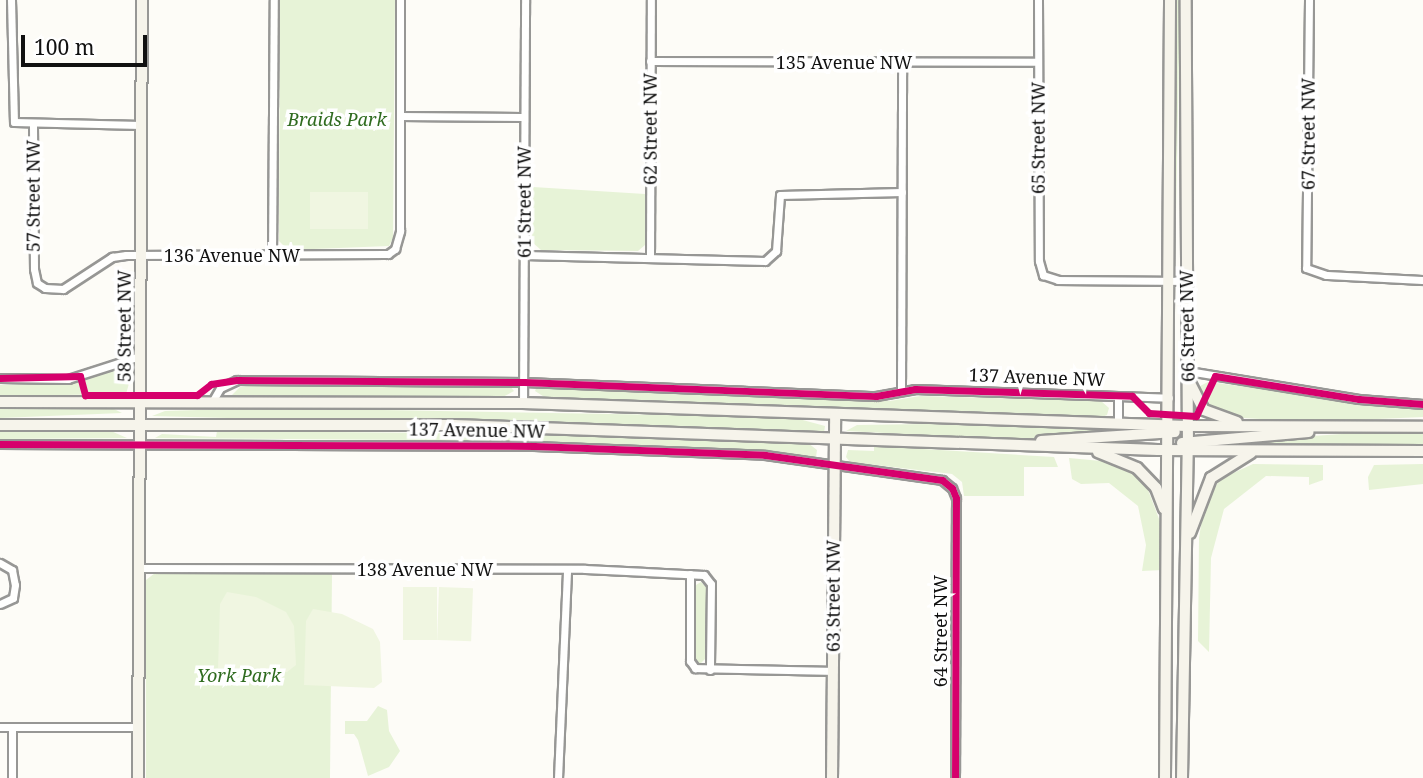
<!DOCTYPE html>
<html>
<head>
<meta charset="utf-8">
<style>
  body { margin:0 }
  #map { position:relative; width:1423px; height:778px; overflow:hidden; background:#fdfcf7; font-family:"Noto Serif",serif }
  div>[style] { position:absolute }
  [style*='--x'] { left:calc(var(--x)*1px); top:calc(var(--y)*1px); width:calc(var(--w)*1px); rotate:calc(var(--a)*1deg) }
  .green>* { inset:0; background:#e7f3d7 }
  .pitch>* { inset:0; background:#f0f6e1; transform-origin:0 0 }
  .roads { filter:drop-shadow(2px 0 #979795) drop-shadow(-2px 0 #979795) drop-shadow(0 2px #979795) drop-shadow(0 -2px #979795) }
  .street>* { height:7px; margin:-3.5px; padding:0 3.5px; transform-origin:3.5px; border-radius:3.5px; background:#fffffe }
  .secondary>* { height:10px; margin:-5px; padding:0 5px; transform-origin:5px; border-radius:5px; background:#f6f4eb }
  .cycleway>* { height:7px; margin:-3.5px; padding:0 3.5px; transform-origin:3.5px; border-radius:3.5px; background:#d6006c }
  span { translate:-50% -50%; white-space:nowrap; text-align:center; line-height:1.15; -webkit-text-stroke:7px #fff; paint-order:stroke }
  .street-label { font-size:18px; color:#111 }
  .park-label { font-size:18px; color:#2f6b1f; font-style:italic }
  .scale { position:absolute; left:21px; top:35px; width:126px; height:32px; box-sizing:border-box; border:4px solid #111; border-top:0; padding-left:9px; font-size:21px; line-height:24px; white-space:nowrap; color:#111; -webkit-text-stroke:5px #fff; paint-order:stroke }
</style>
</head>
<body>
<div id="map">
  <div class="green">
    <div style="clip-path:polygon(280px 0,395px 0,393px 238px,389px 246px,288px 250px,279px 241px)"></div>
    <div style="clip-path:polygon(1175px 0,1180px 0,1175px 270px,1174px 269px)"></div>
    <div style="clip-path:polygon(533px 187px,645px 194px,645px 245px,638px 251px,541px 250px,532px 242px)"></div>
    <div style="clip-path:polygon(119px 369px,126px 370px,130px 380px,126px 394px,0 396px,0 385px,76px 383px)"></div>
    <div style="clip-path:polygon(1208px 382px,1423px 409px,1423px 417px,1310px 422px,1228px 417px,1205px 407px,1198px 387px)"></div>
    <div style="clip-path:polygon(252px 385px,510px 386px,514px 391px,499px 399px,232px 395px,240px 387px)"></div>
    <div style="clip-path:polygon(537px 386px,890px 401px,920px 396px,1101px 401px,1109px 408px,1107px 415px,1097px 419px,549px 400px,535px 391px)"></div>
    <div style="clip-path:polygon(0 407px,110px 407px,122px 413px,0 418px)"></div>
    <div style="clip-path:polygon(268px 408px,725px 416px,799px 419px,825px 426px,824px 433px,152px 416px,165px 411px)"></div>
    <div style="clip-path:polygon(930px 424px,1127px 431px,1154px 435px,1000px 439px,846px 431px,857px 425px)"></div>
    <div style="clip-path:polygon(0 431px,111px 431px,127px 438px,0 439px)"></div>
    <div style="clip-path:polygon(217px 431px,527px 434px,808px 443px,817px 450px,816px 457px,540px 441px,155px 438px,162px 434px,216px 437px)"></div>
    <div style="clip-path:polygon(1356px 433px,1423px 433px,1423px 446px,1201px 444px)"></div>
    <div style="clip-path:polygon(874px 446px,1054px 457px,1058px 467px,1024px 467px,1024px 496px,964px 496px,962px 482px,952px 474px,850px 462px,846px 457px,848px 450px,874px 451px)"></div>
    <div style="clip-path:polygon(1069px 458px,1112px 462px,1145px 482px,1161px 524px,1163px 570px,1142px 571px,1146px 545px,1138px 506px,1109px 483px,1081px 484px,1072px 479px)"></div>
    <div style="clip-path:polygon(1253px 464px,1323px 465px,1323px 480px,1309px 485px,1309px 477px,1266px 476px,1224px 509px,1211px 558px,1209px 652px,1198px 641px,1199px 538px,1204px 506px,1220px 479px)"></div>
    <div style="clip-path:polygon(1423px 464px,1423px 484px,1369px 490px,1368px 477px,1374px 465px)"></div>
    <div style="clip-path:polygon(155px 573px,332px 574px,330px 778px,146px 778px,146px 580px)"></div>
    <div style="clip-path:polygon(701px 582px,706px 587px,706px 658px,700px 664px,695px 659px,696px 585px)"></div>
    <div style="clip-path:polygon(378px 706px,387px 710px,389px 731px,400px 751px,389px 767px,368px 776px,358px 740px,354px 734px,345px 734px,345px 721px,367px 721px)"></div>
  </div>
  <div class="pitch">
    <div style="left:310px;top:192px;width:58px;height:37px"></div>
    <div style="left:403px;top:587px;width:34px;height:53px"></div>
    <div style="left:439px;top:587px;width:34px;height:53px;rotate:2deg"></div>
    <div style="clip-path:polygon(227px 592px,256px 597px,286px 612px,294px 626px,296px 665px,287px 672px,218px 668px,220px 604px)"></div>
    <div style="clip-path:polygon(313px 609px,342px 614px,373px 629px,380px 642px,382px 682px,374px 688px,304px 685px,306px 621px)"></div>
  </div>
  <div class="roads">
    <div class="street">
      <div style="--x:11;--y:0;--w:122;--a:88.6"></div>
      <div style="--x:14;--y:122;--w:127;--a:1.4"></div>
      <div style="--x:1038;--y:0;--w:261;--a:89.8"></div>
      <div style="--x:1039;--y:261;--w:15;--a:74"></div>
      <div style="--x:1043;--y:275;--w:16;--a:18"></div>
      <div style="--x:1058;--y:280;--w:128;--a:0.4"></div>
      <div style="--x:1309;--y:0;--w:268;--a:90.6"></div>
      <div style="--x:1306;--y:268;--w:21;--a:19"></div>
      <div style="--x:1326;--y:275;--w:97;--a:3"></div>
      <div style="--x:650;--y:61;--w:387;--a:0.1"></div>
      <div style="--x:400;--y:116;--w:124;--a:0.5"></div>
      <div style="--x:33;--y:126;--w:143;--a:89.6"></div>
      <div style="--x:34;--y:269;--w:14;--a:78"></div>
      <div style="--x:37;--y:283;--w:9;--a:32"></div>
      <div style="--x:45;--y:288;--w:18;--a:3"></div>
      <div style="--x:63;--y:289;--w:59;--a:-33.1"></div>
      <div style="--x:112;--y:257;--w:14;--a:-8"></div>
      <div style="--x:126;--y:255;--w:262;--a:-0.2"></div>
      <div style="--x:388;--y:254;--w:9;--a:-36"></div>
      <div style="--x:395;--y:249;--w:19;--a:-74"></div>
      <div style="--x:400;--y:231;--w:231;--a:-90"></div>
      <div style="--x:272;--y:255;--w:255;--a:-89.6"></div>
      <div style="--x:524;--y:255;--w:241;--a:1.4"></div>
      <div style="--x:765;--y:261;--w:15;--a:-42"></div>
      <div style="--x:776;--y:251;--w:56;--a:-85.9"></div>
      <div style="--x:780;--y:195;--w:122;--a:-1.4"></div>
      <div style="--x:650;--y:258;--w:258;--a:-89.8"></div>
      <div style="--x:1188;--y:371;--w:173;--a:9.3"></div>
      <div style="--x:1359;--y:399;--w:64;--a:4.5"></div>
      <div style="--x:0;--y:378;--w:68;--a:0.8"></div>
      <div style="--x:68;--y:379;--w:76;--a:-17.7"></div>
      <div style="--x:901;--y:389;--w:327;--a:-89.8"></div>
      <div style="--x:212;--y:402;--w:16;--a:-60"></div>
      <div style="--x:220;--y:388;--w:19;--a:-25"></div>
      <div style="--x:237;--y:380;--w:287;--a:0.4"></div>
      <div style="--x:524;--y:382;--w:352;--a:2.3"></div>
      <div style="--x:876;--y:396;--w:40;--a:-10"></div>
      <div style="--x:915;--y:389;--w:254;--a:2"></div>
      <div style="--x:523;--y:403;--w:403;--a:-89.7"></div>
      <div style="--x:1118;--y:423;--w:27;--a:-90"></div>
      <div style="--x:0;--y:444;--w:534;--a:0.21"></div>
      <div style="--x:534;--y:446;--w:231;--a:2.2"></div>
      <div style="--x:765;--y:455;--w:179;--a:8"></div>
      <div style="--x:942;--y:480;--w:13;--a:39"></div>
      <div style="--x:952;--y:488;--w:11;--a:68"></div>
      <div style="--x:956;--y:498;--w:280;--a:90.2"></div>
      <div style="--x:0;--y:563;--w:14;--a:30"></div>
      <div style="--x:12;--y:570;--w:15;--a:79"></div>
      <div style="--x:15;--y:585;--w:13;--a:99"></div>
      <div style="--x:13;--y:598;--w:14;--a:155"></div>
      <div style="--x:139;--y:568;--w:446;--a:0.1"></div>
      <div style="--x:585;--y:569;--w:119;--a:2.9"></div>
      <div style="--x:704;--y:575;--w:11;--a:52"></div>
      <div style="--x:711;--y:584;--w:86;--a:90.7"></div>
      <div style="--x:690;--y:574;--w:87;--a:90"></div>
      <div style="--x:690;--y:661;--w:9;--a:54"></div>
      <div style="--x:695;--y:668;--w:138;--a:1.2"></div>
      <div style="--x:0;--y:727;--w:138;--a:0"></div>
      <div style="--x:12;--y:727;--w:51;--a:90"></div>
      <div style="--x:558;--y:778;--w:209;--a:-87.5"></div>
    </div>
    <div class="secondary">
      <div style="--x:1191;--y:385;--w:28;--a:63"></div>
      <div style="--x:1204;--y:410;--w:35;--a:20"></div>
      <div style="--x:0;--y:402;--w:523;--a:0.11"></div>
      <div style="--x:523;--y:403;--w:664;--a:1.98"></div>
      <div style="--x:1187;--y:426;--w:236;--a:0.2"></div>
      <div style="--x:0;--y:425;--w:454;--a:0"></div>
      <div style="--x:454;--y:425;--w:704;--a:2.03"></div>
      <div style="--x:1158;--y:450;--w:265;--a:0.2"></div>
      <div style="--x:1041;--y:441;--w:134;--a:-3.8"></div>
      <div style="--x:1182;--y:443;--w:127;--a:-5"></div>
      <div style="--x:1098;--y:452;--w:42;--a:22.3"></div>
      <div style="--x:1137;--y:468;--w:28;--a:46"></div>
      <div style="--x:1156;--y:488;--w:22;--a:69"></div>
      <div style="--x:1190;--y:533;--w:59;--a:-69.1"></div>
      <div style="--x:1211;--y:478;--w:47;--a:-32"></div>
      <div style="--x:138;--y:778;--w:778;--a:-89.71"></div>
      <div style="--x:832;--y:778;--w:364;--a:-89.5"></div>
      <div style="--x:1165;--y:778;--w:778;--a:-89.63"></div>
      <div style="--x:1182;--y:778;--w:328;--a:-89"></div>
      <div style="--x:1188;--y:450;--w:450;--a:-90.3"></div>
    </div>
  </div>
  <div class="cycleway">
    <div style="--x:0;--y:378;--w:80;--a:-1.4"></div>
    <div style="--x:80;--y:376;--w:20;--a:75"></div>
    <div style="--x:85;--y:395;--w:112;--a:0"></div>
    <div style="--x:197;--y:395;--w:18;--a:-38"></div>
    <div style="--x:211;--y:384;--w:26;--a:-9"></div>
    <div style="--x:237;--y:380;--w:287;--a:0.4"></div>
    <div style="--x:524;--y:382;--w:352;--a:2.3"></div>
    <div style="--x:876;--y:396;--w:40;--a:-10"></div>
    <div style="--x:915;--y:389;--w:217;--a:1.8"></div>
    <div style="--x:1132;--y:396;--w:24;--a:45"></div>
    <div style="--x:1149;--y:413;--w:47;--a:3.7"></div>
    <div style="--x:1196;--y:416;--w:44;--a:-64.6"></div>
    <div style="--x:1215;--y:376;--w:146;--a:9.1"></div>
    <div style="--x:1359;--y:399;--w:64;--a:4.5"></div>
    <div style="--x:0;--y:444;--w:534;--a:0.21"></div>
    <div style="--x:534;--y:446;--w:231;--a:2.2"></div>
    <div style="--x:765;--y:455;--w:179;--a:8"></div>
    <div style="--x:942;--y:480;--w:13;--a:39"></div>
    <div style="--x:952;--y:488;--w:11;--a:68"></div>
    <div style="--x:956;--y:498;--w:280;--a:90.2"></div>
  </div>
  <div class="street-label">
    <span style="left:844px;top:62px">135 Avenue NW</span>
    <span style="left:650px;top:129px;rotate:-90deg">62 Street NW</span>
    <span style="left:1308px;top:134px;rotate:-90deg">67 Street NW</span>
    <span style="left:1038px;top:138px;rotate:-90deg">65 Street NW</span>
    <span style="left:33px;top:196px;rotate:-90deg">57 Street NW</span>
    <span style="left:524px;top:202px;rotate:-90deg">61 Street NW</span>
    <span style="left:232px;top:255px">136 Avenue NW</span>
    <span style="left:124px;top:326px;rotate:-90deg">58 Street NW</span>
    <span style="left:1187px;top:326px;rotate:-91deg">66 Street NW</span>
    <span style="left:1037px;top:377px;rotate:2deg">137 Avenue NW</span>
    <span style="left:477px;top:430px;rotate:1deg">137 Avenue NW</span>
    <span style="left:425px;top:569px">138 Avenue NW</span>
    <span style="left:833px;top:596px;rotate:-90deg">63 Street NW</span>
    <span style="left:940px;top:631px;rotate:-90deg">64 Street NW</span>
  </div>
  <div class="park-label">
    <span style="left:337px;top:119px">Braids Park</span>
    <span style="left:239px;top:675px">York Park</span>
  </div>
  <div class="scale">100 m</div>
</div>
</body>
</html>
